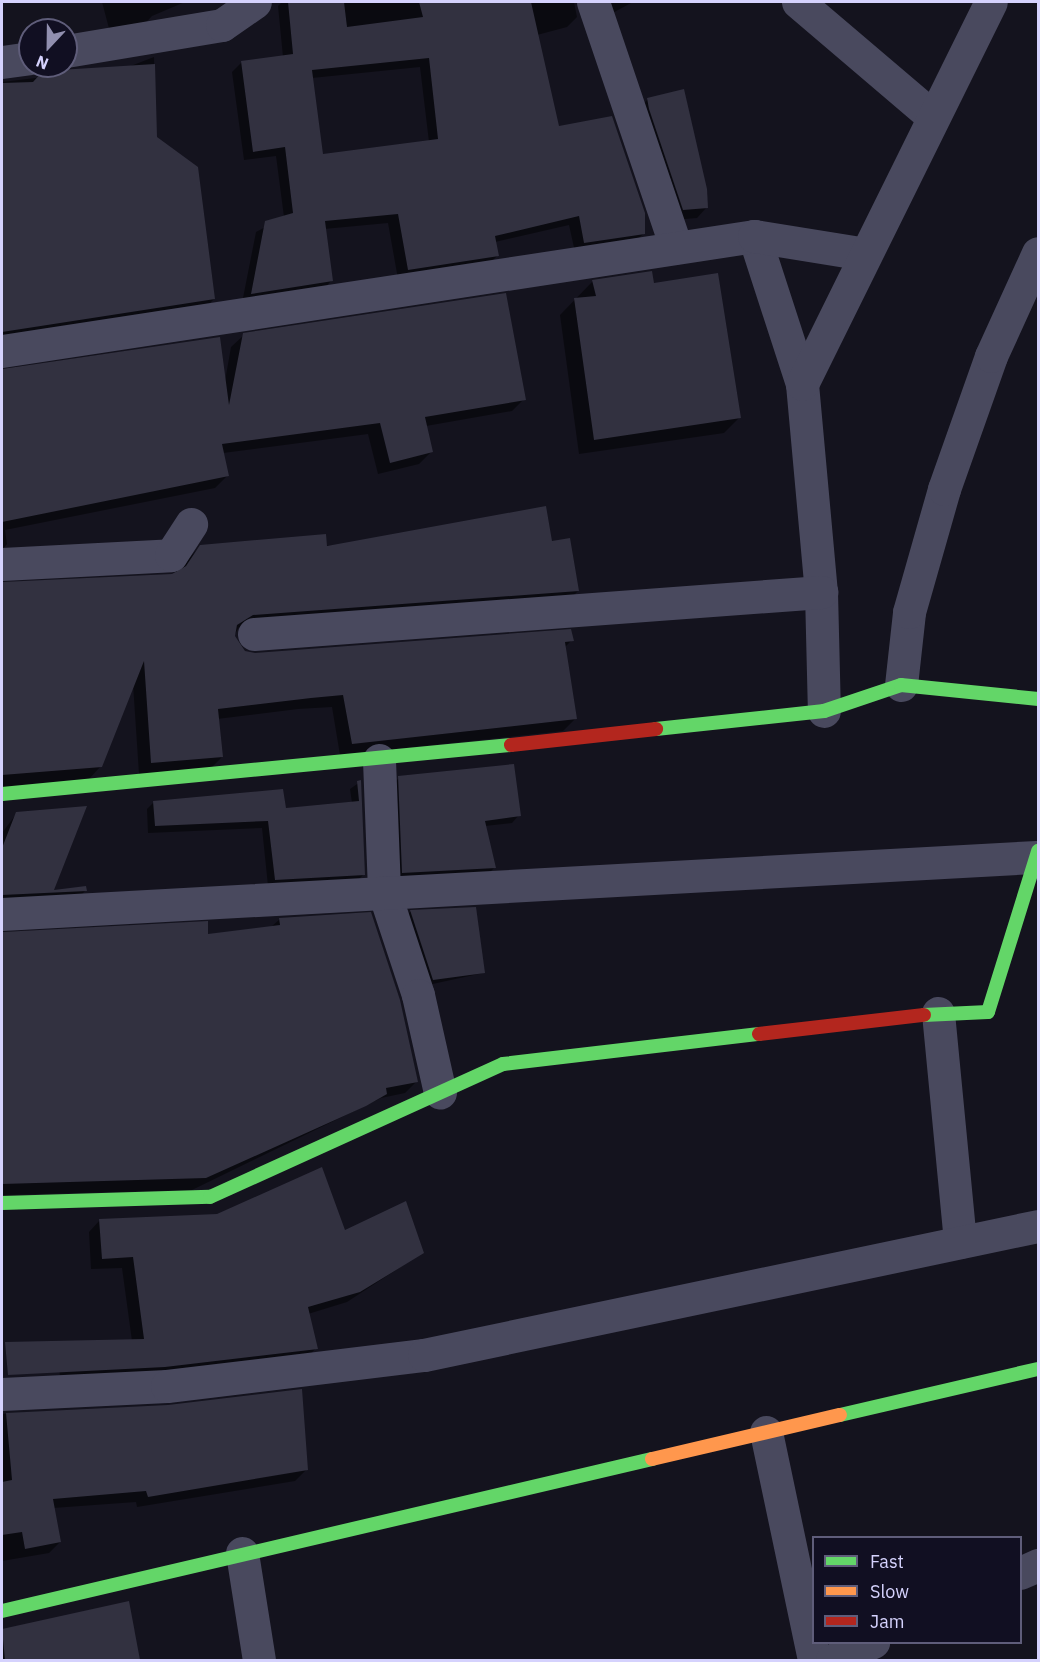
<!DOCTYPE html>
<html>
<head>
<meta charset="utf-8">
<style>
  body { margin:0 }
  #map { position:relative; width:1040px; height:1662px; overflow:hidden; background:#14131e; font-family:"IBM Plex Sans",sans-serif }
  div>[style] { position:absolute }
  [style*='--x'] { left:calc(var(--x)*1px); top:calc(var(--y)*1px); width:calc(var(--w)*1px); rotate:calc(var(--a)*1deg) }
  .shadow>* { inset:0; background:#0007 }
  .building>* { inset:0; background:#323140 }
  .street>* { height:33px; margin:-16.5px; padding:0 16.5px; transform-origin:16.5px; border-radius:16.5px; background:#49495e }
  .fast>* { height:14px; margin:-7px; padding:0 7px; transform-origin:7px; border-radius:7px; background:#63d668 }
  .slow>* { height:14px; margin:-7px; padding:0 7px; transform-origin:7px; border-radius:7px; background:#ff974d }
  .jam>* { height:14px; margin:-7px; padding:0 7px; transform-origin:7px; border-radius:7px; background:#b3261e }
  span { translate:-50% -50%; white-space:nowrap; text-align:center; line-height:1.15; -webkit-text-stroke:6px #110f22; paint-order:stroke }
  .frame { position:absolute; inset:0; border:3px solid #d5d2fd; pointer-events:none }
  .legend { position:absolute; left:812px; top:1536px; width:210px; height:108px; box-sizing:border-box; background:#110f22; border:2px solid #5f5d7a; margin:0; padding:8px 10px; list-style:none; font-size:18px; color:#d5d2fd }
  .legend li { display:flex; align-items:center; gap:12px; height:30px }
  .legend b { width:30px; border:2px solid #5f5d7a }
  .north { position:absolute; left:18px; top:18px; width:60px; height:60px; box-sizing:border-box; background:#110f22; border:2px solid #5f5d7a; border-radius:50%; rotate:202deg; font-size:16px; font-weight:700; line-height:24px; text-align:center; color:#d5d2fd }
  .north::after { content:''; display:block; margin:auto; width:21px; height:27px; background:#918faf; clip-path:polygon(50% 0,100% 100%,50% 72%,0 100%) }
</style>
</head>
<body>
<div id="map">
  <div class="shadow">
    <div style="clip-path:polygon(102px 2px,185px 2px,152px 16px,138px 31px,111px 36px)"></div>
    <div style="clip-path:polygon(evenodd,282px 2px,574px 2px,577px 17px,567px 27px,537px 35px,558px 128px,644px 233px,634px 243px,575px 252px,569px 225px,495px 242px,497px 256px,488px 265px,398px 279px,388px 223px,324px 229px,331px 281px,322px 291px,242px 303px,256px 232px,284px 217px,276px 156px,244px 160px,232px 72px,242px 62px,283px 57px,278px 6px,282px 2px,420px 67px,429px 142px,322px 156px,312px 78px,420px 67px)"></div>
    <div style="clip-path:polygon(598px 2px,633px 2px,605px 17px)"></div>
    <div style="clip-path:polygon(154px 57px,156px 138px,214px 299px,202px 311px,2px 342px,2px 82px,128px 67px)"></div>
    <div style="clip-path:polygon(648px 99px,707px 207px,697px 218px,673px 220px,638px 109px)"></div>
    <div style="clip-path:polygon(593px 281px,739px 418px,724px 433px,579px 454px,560px 315px)"></div>
    <div style="clip-path:polygon(244px 335px,524px 399px,512px 411px,426px 426px,431px 452px,419px 464px,378px 474px,368px 434px,223px 453px,227px 476px,215px 488px,5px 530px,7px 544px,2px 550px,2px 369px,219px 338px,225px 381px,231px 347px)"></div>
    <div style="clip-path:polygon(551px 543px,578px 591px,566px 603px,239px 627px,234px 636px,244px 652px,255px 654px,572px 640px,565px 647px,575px 719px,563px 731px,340px 755px,332px 707px,298px 709px,217px 719px,222px 757px,210px 769px,139px 774px,133px 684px,101px 766px,89px 779px,2px 788px,2px 584px,172px 575px,200px 547px)"></div>
    <div style="clip-path:polygon(399px 778px,519px 815px,512px 823px,485px 826px,494px 868px,487px 875px,395px 880px,392px 785px)"></div>
    <div style="clip-path:polygon(360px 782px,363px 875px,356px 882px,268px 886px,262px 828px,148px 833px,147px 809px,154px 802px,284px 810px,352px 803px,350px 789px)"></div>
    <div style="clip-path:polygon(17px 813px,52px 892px,86px 890px,74px 902px,2px 908px,2px 833px)"></div>
    <div style="clip-path:polygon(475px 908px,483px 973px,428px 985px,405px 917px,410px 912px)"></div>
    <div style="clip-path:polygon(280px 919px,417px 1081px,405px 1093px,381px 1098px,192px 1190px,2px 1195px,2px 932px,206px 923px,207px 935px,271px 927px)"></div>
    <div style="clip-path:polygon(100px 1220px,344px 1232px,422px 1253px,347px 1302px,308px 1314px,316px 1348px,305px 1360px,60px 1383px,59px 1354px,132px 1341px,122px 1268px,91px 1269px,89px 1232px)"></div>
    <div style="clip-path:polygon(168px 1406px,306px 1470px,295px 1481px,137px 1507px,136px 1502px,53px 1508px,60px 1542px,49px 1553px,2px 1561px,2px 1414px)"></div>
    <div style="clip-path:polygon(128px 1602px,138px 1660px,2px 1660px,2px 1630px)"></div>
  </div>
  <div class="building">
    <div style="clip-path:polygon(evenodd,288px 2px,344px 2px,347px 27px,423px 17px,419px 2px,531px 2px,559px 126px,612px 116px,645px 213px,645px 234px,584px 243px,579px 216px,495px 236px,499px 256px,408px 270px,398px 214px,325px 221px,333px 281px,251px 294px,265px 221px,293px 213px,285px 147px,253px 152px,241px 61px,293px 54px,288px 2px,429px 58px,438px 139px,323px 154px,312px 70px,429px 58px)"></div>
    <div style="clip-path:polygon(155px 64px,157px 137px,198px 167px,215px 299px,2px 332px,2px 83px,33px 82px,43px 71px)"></div>
    <div style="clip-path:polygon(684px 89px,707px 189px,708px 208px,683px 210px,649px 109px,647px 98px)"></div>
    <div style="clip-path:polygon(652px 271px,654px 283px,718px 273px,741px 418px,594px 440px,574px 298px,596px 296px,592px 280px)"></div>
    <div style="clip-path:polygon(506px 293px,526px 400px,425px 417px,433px 452px,390px 463px,380px 423px,222px 444px,229px 476px,2px 522px,2px 369px,220px 337px,229px 405px,243px 333px)"></div>
    <div style="clip-path:polygon(546px 506px,552px 541px,570px 538px,579px 591px,253px 615px,237px 625px,235px 636px,245px 651px,255px 653px,571px 629px,574px 641px,565px 642px,577px 719px,352px 744px,343px 695px,311px 698px,218px 709px,223px 757px,151px 763px,144px 661px,102px 767px,2px 775px,2px 582px,172px 574px,186px 566px,200px 545px,326px 534px,327px 546px)"></div>
    <div style="clip-path:polygon(514px 764px,521px 816px,485px 821px,496px 868px,402px 873px,398px 776px)"></div>
    <div style="clip-path:polygon(361px 780px,365px 875px,275px 880px,268px 821px,155px 826px,153px 801px,283px 789px,286px 808px,359px 801px,357px 781px)"></div>
    <div style="clip-path:polygon(87px 806px,54px 890px,86px 886px,87px 891px,2px 895px,2px 848px,16px 812px)"></div>
    <div style="clip-path:polygon(476px 907px,485px 973px,433px 980px,410px 910px)"></div>
    <div style="clip-path:polygon(371px 912px,400px 1000px,418px 1082px,386px 1088px,387px 1094px,366px 1106px,206px 1178px,2px 1184px,2px 932px,208px 921px,208px 934px,280px 925px,279px 918px)"></div>
    <div style="clip-path:polygon(322px 1167px,345px 1230px,406px 1201px,424px 1253px,360px 1292px,308px 1307px,318px 1349px,165px 1367px,8px 1375px,5px 1342px,144px 1339px,133px 1257px,102px 1259px,99px 1219px,217px 1214px)"></div>
    <div style="clip-path:polygon(302px 1389px,308px 1470px,148px 1497px,146px 1491px,53px 1499px,61px 1542px,25px 1549px,22px 1532px,2px 1535px,2px 1482px,12px 1480px,6px 1413px,168px 1405px)"></div>
    <div style="clip-path:polygon(129px 1601px,140px 1660px,5px 1660px,2px 1629px)"></div>
  </div>
  <div class="street">
    <div style="--x:593;--y:2;--w:259;--a:71.3"></div>
    <div style="--x:798;--y:2;--w:176;--a:40.4"></div>
    <div style="--x:66;--y:51;--w:158;--a:-9.5"></div>
    <div style="--x:222;--y:25;--w:40;--a:-34.9"></div>
    <div style="--x:2;--y:62;--w:28;--a:-8"></div>
    <div style="--x:754;--y:236;--w:156;--a:72"></div>
    <div style="--x:802;--y:384;--w:209;--a:84.8"></div>
    <div style="--x:821;--y:592;--w:119;--a:88.6"></div>
    <div style="--x:2;--y:351;--w:761;--a:-8.69"></div>
    <div style="--x:754;--y:236;--w:112;--a:9.2"></div>
    <div style="--x:802;--y:384;--w:426;--a:-63.7"></div>
    <div style="--x:2;--y:564;--w:169;--a:-3"></div>
    <div style="--x:171;--y:555;--w:37;--a:-57"></div>
    <div style="--x:254;--y:634;--w:569;--a:-4.24"></div>
    <div style="--x:901;--y:685;--w:73;--a:-83.7"></div>
    <div style="--x:909;--y:612;--w:128;--a:-74.1"></div>
    <div style="--x:944;--y:489;--w:141;--a:-70.5"></div>
    <div style="--x:991;--y:356;--w:113;--a:-65.5"></div>
    <div style="--x:379;--y:760;--w:132;--a:87.8"></div>
    <div style="--x:384;--y:892;--w:108;--a:71.7"></div>
    <div style="--x:418;--y:995;--w:100;--a:77.3"></div>
    <div style="--x:2;--y:914;--w:1036;--a:-3.16"></div>
    <div style="--x:938;--y:1013;--w:230;--a:84.5"></div>
    <div style="--x:2;--y:1394;--w:165;--a:-2.8"></div>
    <div style="--x:167;--y:1386;--w:259;--a:-6.9"></div>
    <div style="--x:424;--y:1355;--w:627;--a:-11.87"></div>
    <div style="--x:766;--y:1432;--w:233;--a:78.1"></div>
    <div style="--x:242;--y:1553;--w:108;--a:81"></div>
    <div style="--x:1020;--y:1573;--w:20;--a:-24"></div>
    <div style="--x:832;--y:1660;--w:45;--a:-23.7"></div>
  </div>
  <div class="fast">
    <div style="--x:656;--y:729;--w:169;--a:-6.1"></div>
    <div style="--x:824;--y:711;--w:81;--a:-18.7"></div>
    <div style="--x:901;--y:685;--w:138;--a:5.8"></div>
    <div style="--x:2;--y:794;--w:511;--a:-5.5"></div>
    <div style="--x:924;--y:1015;--w:64;--a:-2.7"></div>
    <div style="--x:988;--y:1012;--w:169;--a:-72.7"></div>
    <div style="--x:2;--y:1203;--w:208;--a:-1.7"></div>
    <div style="--x:210;--y:1197;--w:322;--a:-24.4"></div>
    <div style="--x:503;--y:1064;--w:258;--a:-6.7"></div>
    <div style="--x:840;--y:1415;--w:203;--a:-13.1"></div>
    <div style="--x:2;--y:1611;--w:668;--a:-13.16"></div>
  </div>
  <div class="slow">
    <div style="--x:652;--y:1459;--w:193;--a:-13.2"></div>
  </div>
  <div class="jam">
    <div style="--x:511;--y:745;--w:146;--a:-6.3"></div>
    <div style="--x:759;--y:1034;--w:166;--a:-6.6"></div>
  </div>
  <div class="frame"></div>
  <ul class="legend">
  <li><b style="height:8px;background:#63d668"></b>Fast</li>
  <li><b style="height:8px;background:#ff974d"></b>Slow</li>
  <li><b style="height:8px;background:#b3261e"></b>Jam</li>
  </ul>
  <div class="north">N</div>
</div>
</body>
</html>
